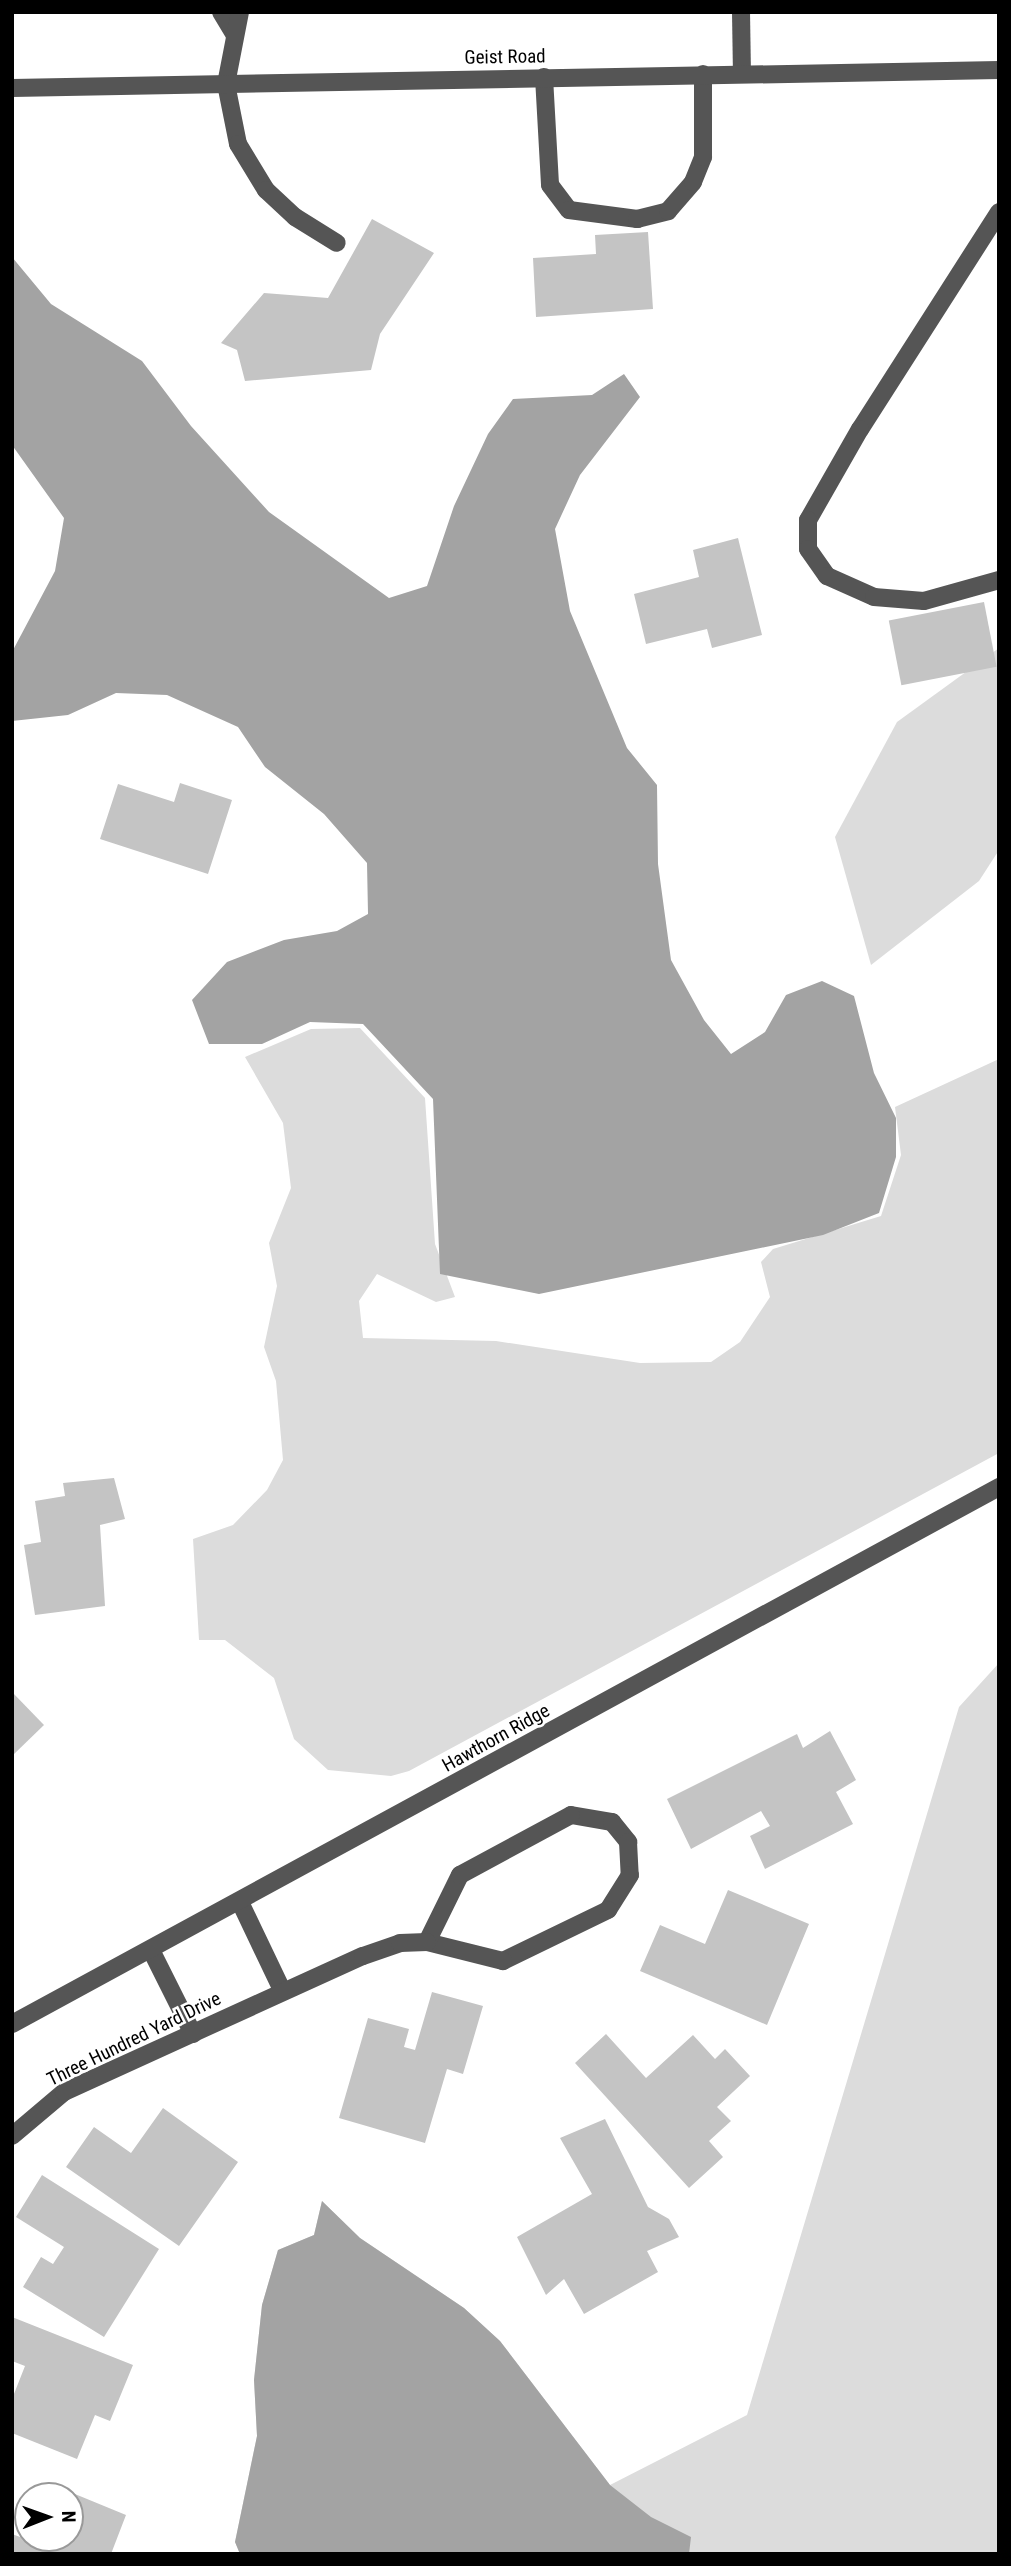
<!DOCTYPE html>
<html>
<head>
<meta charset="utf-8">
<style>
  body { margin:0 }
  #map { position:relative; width:1011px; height:2566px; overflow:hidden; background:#fff; font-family:"Roboto Condensed",sans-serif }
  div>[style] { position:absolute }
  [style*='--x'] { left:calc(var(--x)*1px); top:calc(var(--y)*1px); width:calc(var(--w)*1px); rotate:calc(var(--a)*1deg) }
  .green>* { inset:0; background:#dcdcdc }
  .water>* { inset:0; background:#a3a3a3 }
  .building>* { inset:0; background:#c4c4c4; transform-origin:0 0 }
  .minor>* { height:18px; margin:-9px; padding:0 9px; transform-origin:9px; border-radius:9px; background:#555 }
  span { translate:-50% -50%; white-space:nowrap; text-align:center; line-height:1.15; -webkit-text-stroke:5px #fff; paint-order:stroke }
  .street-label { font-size:19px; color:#000 }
  .frame { position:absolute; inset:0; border:14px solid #000; pointer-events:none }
  .north { position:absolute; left:14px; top:2482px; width:70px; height:70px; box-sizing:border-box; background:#fff; border:2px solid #999; border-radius:50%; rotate:89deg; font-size:19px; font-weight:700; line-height:28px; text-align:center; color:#000 }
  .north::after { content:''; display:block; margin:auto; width:24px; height:32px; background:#000; clip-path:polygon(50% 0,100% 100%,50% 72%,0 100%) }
</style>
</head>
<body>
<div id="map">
  <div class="green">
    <div style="clip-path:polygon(999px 648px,999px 850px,979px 881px,871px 965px,835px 837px,897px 722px)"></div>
    <div style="clip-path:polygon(360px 1028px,425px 1098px,435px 1244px,455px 1297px,436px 1302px,377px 1274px,359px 1301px,363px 1338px,496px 1341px,640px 1363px,711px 1362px,740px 1342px,770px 1297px,761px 1262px,773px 1249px,881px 1216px,901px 1155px,895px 1107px,999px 1059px,999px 1453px,409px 1771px,391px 1776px,328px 1770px,294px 1739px,274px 1678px,225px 1640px,199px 1640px,193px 1539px,233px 1525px,267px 1490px,283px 1460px,276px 1381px,264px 1347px,277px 1286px,269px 1243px,291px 1188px,283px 1123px,245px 1057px,311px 1029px)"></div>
    <div style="clip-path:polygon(999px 1663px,999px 2554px,240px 2554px,235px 2542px,257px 2436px,254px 2380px,262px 2305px,278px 2250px,314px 2235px,322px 2201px,360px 2238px,464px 2308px,500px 2341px,610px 2485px,747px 2415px,959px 1707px)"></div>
  </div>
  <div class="water">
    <div style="clip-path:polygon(12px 257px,51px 304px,142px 361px,191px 426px,269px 512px,389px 598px,427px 586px,454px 506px,488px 434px,513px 399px,592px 395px,624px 374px,640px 397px,580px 475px,555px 529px,570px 611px,627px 748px,657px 785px,658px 864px,671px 960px,704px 1020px,731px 1054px,765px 1032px,786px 995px,822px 981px,854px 996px,874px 1073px,896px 1118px,896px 1157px,879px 1213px,823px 1235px,539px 1294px,440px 1274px,433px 1099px,363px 1024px,310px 1022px,262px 1044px,209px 1044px,192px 1000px,227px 962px,284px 940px,337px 931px,368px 914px,367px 863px,324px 814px,265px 767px,238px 727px,167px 695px,116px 693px,68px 715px,12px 721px,12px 652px,55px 571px,64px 518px,12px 445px)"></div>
    <div style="clip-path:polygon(322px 2201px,360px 2238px,464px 2308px,500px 2341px,610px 2485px,651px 2517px,691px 2537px,689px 2554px,240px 2554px,235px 2542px,257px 2436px,254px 2380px,262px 2305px,278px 2250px,314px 2235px)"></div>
  </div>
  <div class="building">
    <div style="clip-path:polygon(372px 219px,434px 253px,380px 334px,371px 370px,245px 381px,237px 350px,221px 343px,264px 293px,328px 298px)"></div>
    <div style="clip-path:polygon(648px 232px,653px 309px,536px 317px,533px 258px,596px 254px,595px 235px)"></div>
    <div style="clip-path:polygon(738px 538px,762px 635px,712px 648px,707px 629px,646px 644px,634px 594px,699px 577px,693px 550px)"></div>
    <div style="left:984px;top:602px;width:66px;height:97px;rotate:79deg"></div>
    <div style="clip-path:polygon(180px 783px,232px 800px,208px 874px,100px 839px,118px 784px,174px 802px)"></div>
    <div style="clip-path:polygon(114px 1478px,125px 1519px,100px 1525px,105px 1606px,35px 1615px,24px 1545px,41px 1542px,35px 1501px,65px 1496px,63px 1483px)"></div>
    <div style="clip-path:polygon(12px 1692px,44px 1725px,12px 1756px)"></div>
    <div style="clip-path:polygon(830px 1731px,856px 1780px,836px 1792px,853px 1824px,765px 1869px,750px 1836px,770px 1826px,761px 1811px,691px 1849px,667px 1799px,797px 1734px,803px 1748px)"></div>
    <div style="clip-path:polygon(728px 1890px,809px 1924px,767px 2025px,640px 1971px,660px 1925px,705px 1944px)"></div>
    <div style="clip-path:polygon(432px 1992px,483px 2006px,463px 2074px,447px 2069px,425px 2143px,339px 2118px,368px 2018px,409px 2029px,404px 2047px,415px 2050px)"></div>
    <div style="clip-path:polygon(606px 2034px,646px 2078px,693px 2035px,715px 2059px,725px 2049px,750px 2076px,717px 2107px,731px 2121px,709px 2141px,723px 2157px,689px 2188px,575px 2063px)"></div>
    <div style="clip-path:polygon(163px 2108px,238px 2162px,179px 2246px,66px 2167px,94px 2127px,131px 2153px)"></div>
    <div style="clip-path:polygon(605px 2119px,648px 2207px,669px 2219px,679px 2237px,647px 2251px,658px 2272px,584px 2314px,564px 2279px,546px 2295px,517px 2237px,592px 2194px,560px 2138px)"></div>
    <div style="clip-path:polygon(42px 2175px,159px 2249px,104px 2337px,23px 2287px,41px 2257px,53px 2264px,64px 2247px,16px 2217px)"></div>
    <div style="clip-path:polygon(12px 2317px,133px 2365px,110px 2421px,95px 2415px,77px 2459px,12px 2433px,12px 2399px,25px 2366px,12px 2361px)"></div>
    <div style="clip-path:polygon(53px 2485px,126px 2515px,111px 2554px,12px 2554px,12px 2534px,31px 2541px,70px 2538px,70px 2496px,49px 2496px)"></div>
  </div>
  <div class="minor">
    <div style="--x:221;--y:12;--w:26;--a:59"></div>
    <div style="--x:240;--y:12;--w:73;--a:101"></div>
    <div style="--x:226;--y:84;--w:61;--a:78.7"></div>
    <div style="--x:238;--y:144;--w:54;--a:58.7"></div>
    <div style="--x:266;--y:190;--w:40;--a:43"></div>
    <div style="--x:295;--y:217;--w:49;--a:31.8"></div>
    <div style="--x:741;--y:12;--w:61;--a:89.1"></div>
    <div style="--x:544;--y:77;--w:108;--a:86.8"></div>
    <div style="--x:550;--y:185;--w:31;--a:53"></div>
    <div style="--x:569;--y:210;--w:69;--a:7.5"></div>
    <div style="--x:637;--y:219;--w:32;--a:-14"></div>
    <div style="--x:668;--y:211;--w:38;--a:-49"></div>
    <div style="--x:693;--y:182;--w:27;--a:-68"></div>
    <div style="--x:703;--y:157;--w:83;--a:-90"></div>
    <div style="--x:12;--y:88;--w:987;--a:-1.04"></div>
    <div style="--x:999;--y:212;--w:258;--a:122.6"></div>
    <div style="--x:860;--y:429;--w:105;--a:119.7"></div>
    <div style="--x:808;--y:520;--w:29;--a:90"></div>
    <div style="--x:808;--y:549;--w:33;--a:55"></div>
    <div style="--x:827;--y:576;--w:51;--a:24.1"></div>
    <div style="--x:874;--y:597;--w:50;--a:4.6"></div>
    <div style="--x:924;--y:601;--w:78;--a:-15.6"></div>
    <div style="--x:571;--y:1815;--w:42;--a:9.7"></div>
    <div style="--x:612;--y:1822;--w:26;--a:51"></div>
    <div style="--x:628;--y:1842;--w:33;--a:87"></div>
    <div style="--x:630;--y:1875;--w:41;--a:122.2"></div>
    <div style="--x:608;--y:1910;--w:117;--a:154.1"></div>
    <div style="--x:503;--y:1961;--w:78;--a:-166"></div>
    <div style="--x:427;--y:1942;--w:75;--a:-63.8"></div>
    <div style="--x:460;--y:1875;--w:126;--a:-28.4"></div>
    <div style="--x:240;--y:1902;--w:98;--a:64.5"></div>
    <div style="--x:151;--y:1950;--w:94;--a:63.4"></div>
    <div style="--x:12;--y:2024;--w:1124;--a:-28.55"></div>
    <div style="--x:12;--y:2136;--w:68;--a:-40.2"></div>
    <div style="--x:64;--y:2092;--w:328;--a:-24.5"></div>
    <div style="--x:363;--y:1956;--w:39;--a:-19"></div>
    <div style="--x:400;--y:1943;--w:27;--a:-2"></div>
  </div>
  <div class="street-label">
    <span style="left:505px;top:57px;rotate:-1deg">Geist Road</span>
    <span style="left:496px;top:1738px;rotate:-29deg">Hawthorn Ridge</span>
    <span style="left:134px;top:2039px;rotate:-26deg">Three Hundred Yard Drive</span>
  </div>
  <div class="frame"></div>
  <div class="north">N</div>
</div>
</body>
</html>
